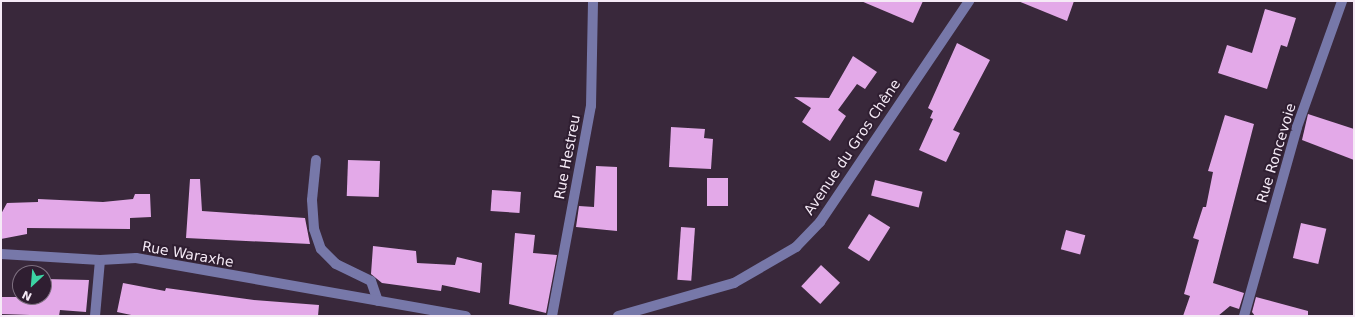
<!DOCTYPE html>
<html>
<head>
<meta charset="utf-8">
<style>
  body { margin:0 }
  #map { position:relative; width:1355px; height:317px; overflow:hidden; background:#39283b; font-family:"DejaVu Sans",sans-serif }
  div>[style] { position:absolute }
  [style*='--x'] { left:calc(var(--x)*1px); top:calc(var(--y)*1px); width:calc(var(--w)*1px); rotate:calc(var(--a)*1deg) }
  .building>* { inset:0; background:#e3a9e8; transform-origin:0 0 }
  .minor>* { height:10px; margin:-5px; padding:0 5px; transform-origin:5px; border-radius:5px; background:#7778a9 }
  span { translate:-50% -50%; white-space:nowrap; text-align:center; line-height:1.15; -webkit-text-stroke:4px #2f1e31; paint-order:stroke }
  .street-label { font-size:14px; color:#f5eaf6 }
  .frame { position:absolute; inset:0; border:2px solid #f5eaf6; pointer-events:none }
  .north { position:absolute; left:12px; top:265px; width:40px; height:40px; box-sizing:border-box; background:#2f1e31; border:1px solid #7e7080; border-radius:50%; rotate:206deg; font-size:11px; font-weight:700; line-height:16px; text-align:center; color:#f5eaf6 }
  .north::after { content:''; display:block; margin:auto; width:14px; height:18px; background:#3cd4a4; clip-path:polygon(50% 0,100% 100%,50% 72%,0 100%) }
</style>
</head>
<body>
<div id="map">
  <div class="building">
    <div style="clip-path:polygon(861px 1px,923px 1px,913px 23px)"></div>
    <div style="clip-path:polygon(1018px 1px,1074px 1px,1067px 21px)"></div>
    <div style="clip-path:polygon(1265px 9px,1296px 18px,1287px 47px,1281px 45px,1267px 89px,1218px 73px,1227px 45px,1252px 53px)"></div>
    <div style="clip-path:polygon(957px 43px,990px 60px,953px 130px,960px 133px,946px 162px,919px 150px,933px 119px,930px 118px,933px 111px,928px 108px)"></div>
    <div style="clip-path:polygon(853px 56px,877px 72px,865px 89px,857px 84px,838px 110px,846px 116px,830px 141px,802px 122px,811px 108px,794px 97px,829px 98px)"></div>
    <div style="clip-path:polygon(1308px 114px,1354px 129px,1354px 160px,1302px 140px)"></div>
    <div style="clip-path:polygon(1225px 115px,1254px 124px,1213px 283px,1244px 293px,1239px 309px,1230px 306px,1218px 316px,1183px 316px,1190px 296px,1184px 294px,1199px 240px,1193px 238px,1203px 207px,1206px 207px,1213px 172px,1208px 171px)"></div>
    <div style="clip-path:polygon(671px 127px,705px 129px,704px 138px,713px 139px,711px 169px,669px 167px)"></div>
    <div style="left:348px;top:160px;width:32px;height:36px;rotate:2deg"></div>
    <div style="clip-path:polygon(596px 166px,617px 167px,617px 231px,576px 227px,579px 206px,594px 207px)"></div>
    <div style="left:707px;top:178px;width:21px;height:28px"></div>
    <div style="clip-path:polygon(190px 179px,200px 179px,202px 211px,305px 218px,310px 244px,186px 238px)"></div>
    <div style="left:875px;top:180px;width:49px;height:16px;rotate:14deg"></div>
    <div style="left:492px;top:190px;width:29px;height:21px;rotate:4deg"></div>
    <div style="clip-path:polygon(135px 194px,150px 194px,151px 217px,130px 218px,130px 229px,27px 228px,27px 234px,1px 239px,1px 214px,7px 203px,38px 202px,38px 199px,103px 202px,133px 199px)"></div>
    <div style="left:869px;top:214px;width:25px;height:40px;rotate:32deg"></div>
    <div style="left:1301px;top:223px;width:26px;height:36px;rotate:13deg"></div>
    <div style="left:681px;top:227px;width:14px;height:53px;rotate:4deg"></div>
    <div style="left:1066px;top:230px;width:20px;height:20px;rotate:15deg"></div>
    <div style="clip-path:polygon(515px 233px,535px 235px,533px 253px,557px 255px,546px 313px,509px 304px)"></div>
    <div style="clip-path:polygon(373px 246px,416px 251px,417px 263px,455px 265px,457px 257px,482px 263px,480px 293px,442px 285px,441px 291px,382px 283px,371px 274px)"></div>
    <div style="left:821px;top:265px;width:26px;height:29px;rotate:43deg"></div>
    <div style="clip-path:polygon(44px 279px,89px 280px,86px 312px,60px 310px,59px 316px,1px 314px,1px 297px,44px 297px)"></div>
    <div style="clip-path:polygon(123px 283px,165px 291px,166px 288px,254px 300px,319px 305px,318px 316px,136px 316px,117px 312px)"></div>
    <div style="clip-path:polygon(1256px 297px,1308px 311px,1308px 316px,1255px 316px,1252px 312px)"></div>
  </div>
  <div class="minor">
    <div style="--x:316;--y:160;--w:40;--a:95.7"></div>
    <div style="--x:312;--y:200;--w:29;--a:86"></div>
    <div style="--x:314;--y:229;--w:21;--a:71"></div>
    <div style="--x:321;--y:249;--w:21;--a:45"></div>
    <div style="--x:336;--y:264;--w:39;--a:26"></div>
    <div style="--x:371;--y:281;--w:21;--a:71"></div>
    <div style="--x:1;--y:254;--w:99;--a:3.5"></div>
    <div style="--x:100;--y:260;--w:36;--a:-3"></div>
    <div style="--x:136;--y:258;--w:335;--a:10"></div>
    <div style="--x:95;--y:316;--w:56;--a:-84.9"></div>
    <div style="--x:552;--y:316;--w:214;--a:-79.5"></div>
    <div style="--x:591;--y:106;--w:105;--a:-88.9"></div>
    <div style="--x:618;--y:316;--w:121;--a:-15.9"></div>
    <div style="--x:734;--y:283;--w:72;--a:-30.1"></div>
    <div style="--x:796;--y:247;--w:35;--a:-46"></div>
    <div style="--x:820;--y:222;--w:267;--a:-56"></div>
    <div style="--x:1244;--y:316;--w:196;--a:-74.3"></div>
    <div style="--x:1297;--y:127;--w:134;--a:-70.3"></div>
  </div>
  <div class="street-label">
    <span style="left:852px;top:147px;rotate:-56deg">Avenue du Gros Chêne</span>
    <span style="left:1276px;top:153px;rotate:-73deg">Rue Roncevoie</span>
    <span style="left:567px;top:157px;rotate:-79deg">Rue Hestreu</span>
    <span style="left:188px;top:254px;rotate:10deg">Rue Waraxhe</span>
  </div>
  <div class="frame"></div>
  <div class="north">N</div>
</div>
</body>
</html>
